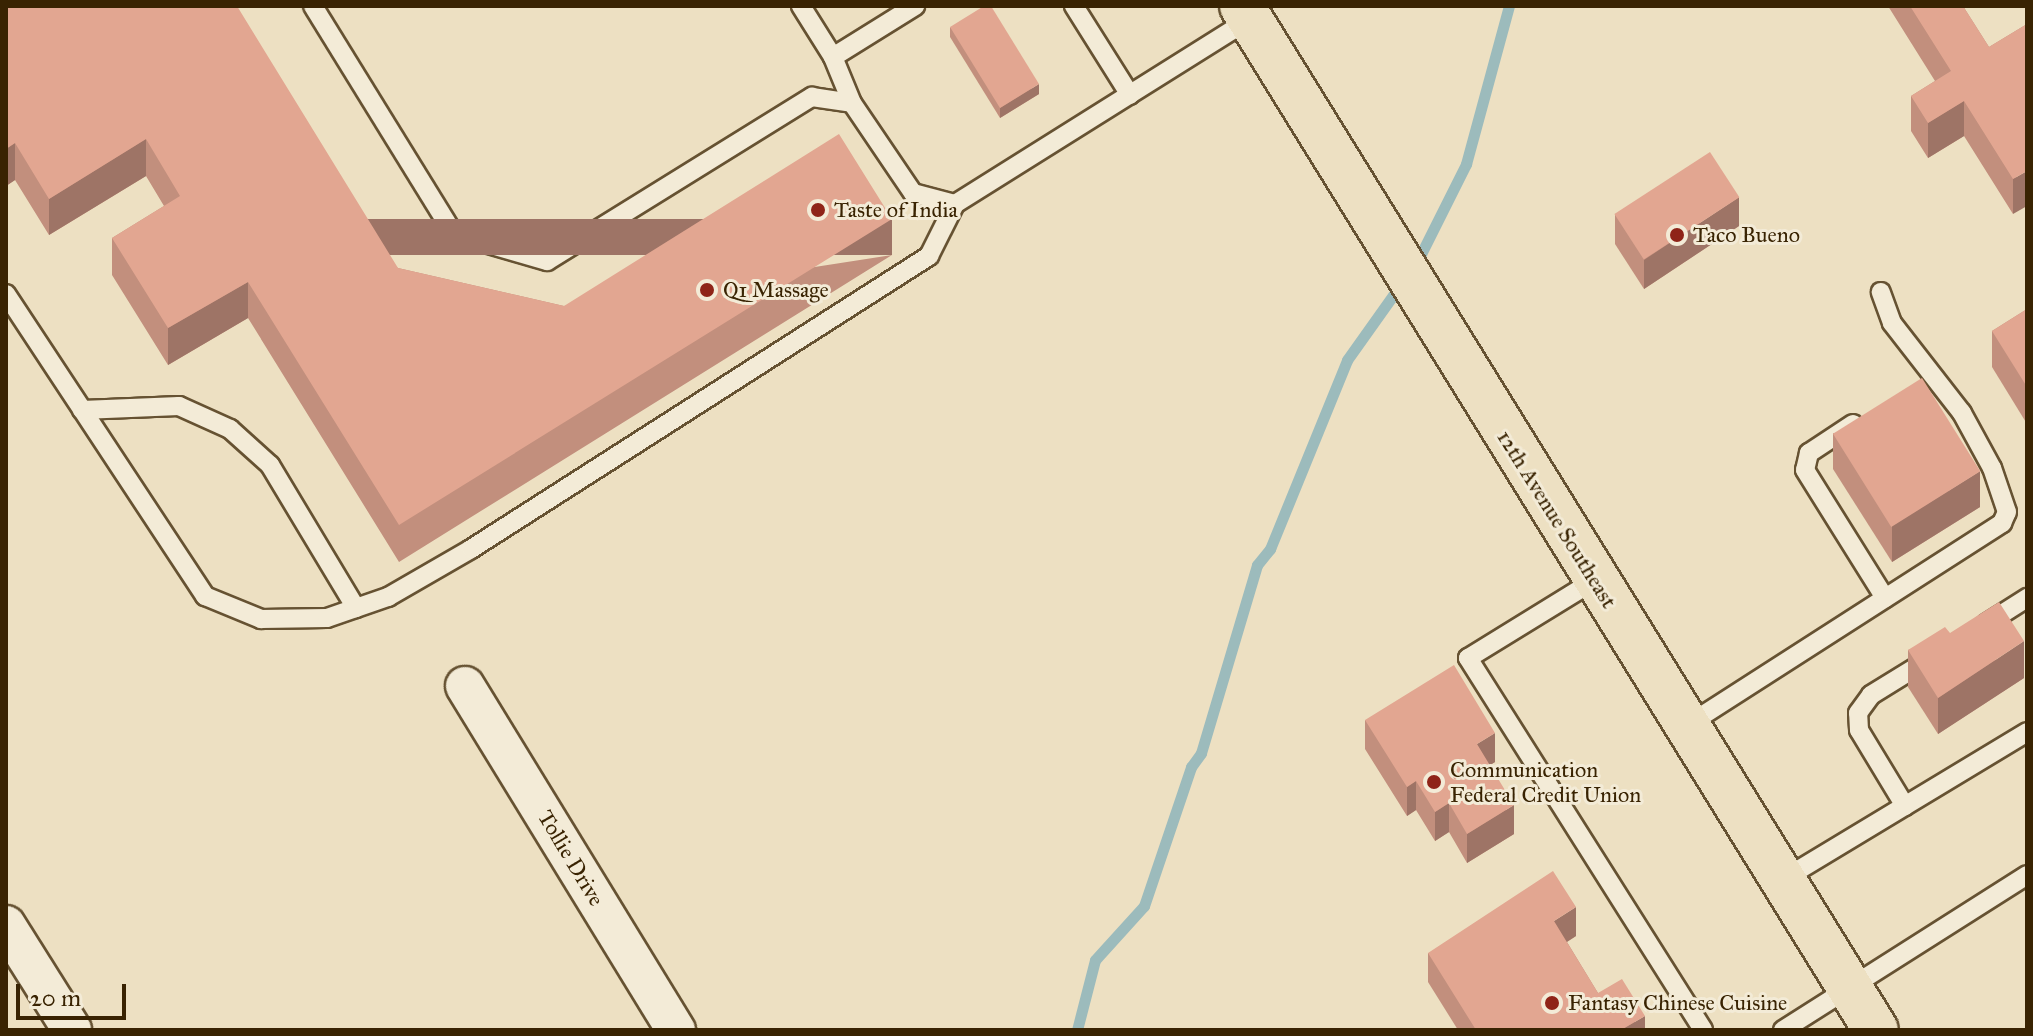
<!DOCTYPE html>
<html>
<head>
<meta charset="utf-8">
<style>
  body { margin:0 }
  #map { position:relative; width:2033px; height:1036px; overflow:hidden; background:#ede0c2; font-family:"IM FELL Great Primer",serif }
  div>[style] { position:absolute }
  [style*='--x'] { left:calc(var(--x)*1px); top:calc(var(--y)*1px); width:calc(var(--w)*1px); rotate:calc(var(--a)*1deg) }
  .stream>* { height:11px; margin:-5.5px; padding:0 5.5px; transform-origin:5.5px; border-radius:5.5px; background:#9cbbbc }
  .roads { filter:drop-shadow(2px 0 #665232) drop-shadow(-2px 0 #665232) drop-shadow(0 2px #665232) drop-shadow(0 -2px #665232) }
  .lane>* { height:18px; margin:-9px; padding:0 9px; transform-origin:9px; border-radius:9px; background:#f3ebd7 }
  .street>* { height:38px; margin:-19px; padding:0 19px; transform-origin:19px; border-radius:19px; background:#f3ebd7 }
  .primary>* { height:44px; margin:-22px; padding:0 22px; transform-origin:22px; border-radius:22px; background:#ede0c2 }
  .wall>* { inset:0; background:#c28f7d }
  .shaded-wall>* { inset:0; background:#9e7466; transform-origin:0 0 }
  .building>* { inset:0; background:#e2a691; transform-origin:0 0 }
  .dots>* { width:22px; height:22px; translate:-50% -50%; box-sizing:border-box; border:4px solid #f3ebd7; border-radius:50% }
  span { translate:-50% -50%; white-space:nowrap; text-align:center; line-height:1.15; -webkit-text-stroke:6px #f3ebd7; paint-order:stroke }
  .poi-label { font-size:22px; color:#392302 }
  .left { translate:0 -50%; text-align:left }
  .street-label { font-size:22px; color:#392302 }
  .frame { position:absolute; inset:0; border:8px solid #392302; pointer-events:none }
  .scale { position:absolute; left:16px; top:984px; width:110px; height:36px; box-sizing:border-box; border:4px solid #392302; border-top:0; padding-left:10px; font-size:24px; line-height:28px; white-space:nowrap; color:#392302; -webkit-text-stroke:6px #f3ebd7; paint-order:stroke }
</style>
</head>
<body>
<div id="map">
  <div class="stream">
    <div style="--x:1416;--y:264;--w:112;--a:-63.4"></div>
    <div style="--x:1466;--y:164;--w:164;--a:-74.8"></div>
    <div style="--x:1077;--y:1030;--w:72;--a:-75.6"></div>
    <div style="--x:1095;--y:960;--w:73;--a:-47.8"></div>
    <div style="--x:1144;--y:906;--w:147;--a:-71.3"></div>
    <div style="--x:1191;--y:767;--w:17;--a:-54"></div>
    <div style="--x:1201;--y:753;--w:196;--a:-73.4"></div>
    <div style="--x:1257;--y:565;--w:21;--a:-51"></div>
    <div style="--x:1270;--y:549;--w:204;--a:-67.8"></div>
    <div style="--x:1347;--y:360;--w:93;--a:-54.6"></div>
  </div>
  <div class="roads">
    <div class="lane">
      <div style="--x:313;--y:6;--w:268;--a:58.3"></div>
      <div style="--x:454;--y:234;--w:97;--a:16.2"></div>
      <div style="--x:547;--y:261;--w:312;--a:-31.8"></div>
      <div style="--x:812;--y:97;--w:40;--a:8.5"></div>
      <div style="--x:852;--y:103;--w:109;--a:55.9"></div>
      <div style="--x:913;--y:193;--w:43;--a:14.7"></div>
      <div style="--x:955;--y:204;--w:348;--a:-32.1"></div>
      <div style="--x:801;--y:6;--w:60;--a:57.9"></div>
      <div style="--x:833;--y:57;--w:50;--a:67.6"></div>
      <div style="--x:1074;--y:6;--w:105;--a:57.8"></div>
      <div style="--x:833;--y:57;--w:97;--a:-31.9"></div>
      <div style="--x:6;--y:294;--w:362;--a:56.6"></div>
      <div style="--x:205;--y:596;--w:61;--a:22.3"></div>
      <div style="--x:261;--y:619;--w:66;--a:-0.9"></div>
      <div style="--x:327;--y:618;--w:65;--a:-19"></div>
      <div style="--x:388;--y:597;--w:96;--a:-30"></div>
      <div style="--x:471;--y:549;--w:544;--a:-32.61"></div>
      <div style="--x:929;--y:256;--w:58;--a:-63.4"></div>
      <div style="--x:82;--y:410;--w:97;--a:-2.4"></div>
      <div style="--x:179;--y:406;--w:56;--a:24.3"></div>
      <div style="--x:230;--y:429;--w:54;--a:42"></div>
      <div style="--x:270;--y:465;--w:167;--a:59"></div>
      <div style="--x:1853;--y:424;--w:53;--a:146.6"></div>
      <div style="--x:1809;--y:453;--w:17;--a:103"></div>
      <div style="--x:1805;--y:470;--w:151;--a:58"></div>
      <div style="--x:1595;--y:580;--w:149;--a:148.4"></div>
      <div style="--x:1468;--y:658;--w:440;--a:57.7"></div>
      <div style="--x:1986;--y:624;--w:49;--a:-32.4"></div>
      <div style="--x:1686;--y:726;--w:376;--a:-32.7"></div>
      <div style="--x:2002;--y:523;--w:12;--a:-66"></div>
      <div style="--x:2007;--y:512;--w:46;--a:-108.8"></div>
      <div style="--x:1992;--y:468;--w:63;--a:-118.6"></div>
      <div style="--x:1962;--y:413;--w:114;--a:-127.9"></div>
      <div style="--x:1892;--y:323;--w:33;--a:-110"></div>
      <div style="--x:1905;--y:806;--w:89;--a:-121.2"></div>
      <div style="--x:1859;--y:730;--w:17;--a:-93"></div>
      <div style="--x:1858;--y:713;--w:22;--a:-54"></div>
      <div style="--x:1871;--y:695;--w:65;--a:-31.7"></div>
      <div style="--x:1782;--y:880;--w:286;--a:-31.1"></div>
      <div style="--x:1783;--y:1030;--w:289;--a:-32.4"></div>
    </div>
    <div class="street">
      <div style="--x:465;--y:686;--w:404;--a:58.5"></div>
      <div style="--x:6;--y:925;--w:124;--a:57.8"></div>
    </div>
    <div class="primary">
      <div style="--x:1242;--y:6;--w:1204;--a:58.24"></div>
    </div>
  </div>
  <div class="wall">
    <div style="clip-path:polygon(6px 6px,398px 268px,564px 306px,892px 255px,399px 562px,248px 318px,168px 365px,112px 275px,112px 238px,164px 206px,146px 176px,49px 235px,15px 180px,6px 186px)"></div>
    <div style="clip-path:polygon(1888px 6px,1963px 6px,1989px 47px,2027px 24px,2013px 214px,1964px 136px,1928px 158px,1911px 131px,1911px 96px,1935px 81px)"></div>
    <div style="clip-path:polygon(950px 27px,1039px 94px,1000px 118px,950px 37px)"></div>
    <div style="clip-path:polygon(1615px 215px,1739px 226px,1644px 289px,1615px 244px)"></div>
    <div style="clip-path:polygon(2027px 309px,2027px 424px,1992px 367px,1992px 331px)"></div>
    <div style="clip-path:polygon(1833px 433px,1980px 507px,1892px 562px,1833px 469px)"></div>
    <div style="clip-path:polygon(1950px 633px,2024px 678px,1938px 734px,1908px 687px,1908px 650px)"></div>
    <div style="clip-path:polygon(1365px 720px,1495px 762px,1490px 765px,1514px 834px,1467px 863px,1449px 832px,1435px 841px,1416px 810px,1407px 816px,1365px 749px)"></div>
    <div style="clip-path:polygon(1576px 936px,1567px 942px,1598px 993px,1645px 1030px,1458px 1030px,1428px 982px,1428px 953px)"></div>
  </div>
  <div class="shaded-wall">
    <div style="clip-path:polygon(1039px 84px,1039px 94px,1000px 118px,1000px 108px)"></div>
    <div style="clip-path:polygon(1964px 101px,1964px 136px,1928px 158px,1928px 123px)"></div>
    <div style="clip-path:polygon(146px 139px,146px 176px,49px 235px,49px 199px)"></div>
    <div style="clip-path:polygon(15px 143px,15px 180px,6px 186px,6px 149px)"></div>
    <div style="clip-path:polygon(2027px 171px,2027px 206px,2013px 214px,2013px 179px)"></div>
    <div style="clip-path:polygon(1739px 197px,1739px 226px,1644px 289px,1644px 260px)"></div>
    <div style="left:892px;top:219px;width:36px;height:580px;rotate:90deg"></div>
    <div style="clip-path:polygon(248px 282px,248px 318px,168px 365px,168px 328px)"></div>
    <div style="clip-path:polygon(1980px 471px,1980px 507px,1892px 562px,1892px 526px)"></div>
    <div style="clip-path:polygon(2024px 641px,2024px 678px,1938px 734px,1938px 698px)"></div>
    <div style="clip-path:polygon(1495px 733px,1495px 762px,1477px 773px,1477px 744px)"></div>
    <div style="clip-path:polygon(1416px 781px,1416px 810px,1407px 816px,1407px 787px)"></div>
    <div style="clip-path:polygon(1449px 803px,1449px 832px,1435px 841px,1435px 812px)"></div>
    <div style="clip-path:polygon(1514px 805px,1514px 834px,1467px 863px,1467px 834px)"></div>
    <div style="clip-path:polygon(1576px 907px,1576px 936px,1554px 950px,1554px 921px)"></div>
    <div style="clip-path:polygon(1645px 1016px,1645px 1030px,1621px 1030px)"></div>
  </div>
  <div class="building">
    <div style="clip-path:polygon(6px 6px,237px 6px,398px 268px,564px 306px,839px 134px,892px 219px,399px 525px,248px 282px,168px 328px,112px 238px,180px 196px,146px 139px,49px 199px,15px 143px,6px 149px)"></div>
    <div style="clip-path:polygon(984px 6px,991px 6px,1039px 84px,1000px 108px,950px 27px)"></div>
    <div style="clip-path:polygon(1910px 6px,1963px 6px,1989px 47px,2027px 24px,2027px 171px,2013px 179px,1964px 101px,1928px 123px,1911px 96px,1951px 71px)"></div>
    <div style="left:1710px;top:152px;width:54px;height:114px;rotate:57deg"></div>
    <div style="clip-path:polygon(2027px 309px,2027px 387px,1992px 331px)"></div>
    <div style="left:1922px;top:378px;width:110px;height:105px;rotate:58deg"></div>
    <div style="clip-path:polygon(1999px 602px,2024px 641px,1938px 698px,1908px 650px,1945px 627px,1950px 633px)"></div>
    <div style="clip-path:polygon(1454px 665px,1495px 733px,1477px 744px,1514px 805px,1467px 834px,1449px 803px,1435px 812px,1416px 781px,1407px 787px,1365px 720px)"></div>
    <div style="clip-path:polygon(1553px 871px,1576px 907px,1554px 921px,1598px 993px,1622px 979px,1645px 1016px,1621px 1030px,1476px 1030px,1428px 953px)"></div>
  </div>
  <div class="dots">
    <div style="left:818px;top:210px;background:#8f2418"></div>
    <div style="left:1677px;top:235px;background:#8f2418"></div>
    <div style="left:707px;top:290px;background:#8f2418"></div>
    <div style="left:1434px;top:782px;background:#8f2418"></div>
    <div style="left:1552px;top:1003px;background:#8f2418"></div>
  </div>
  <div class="poi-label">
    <span class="left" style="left:834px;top:210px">Taste of India</span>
    <span class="left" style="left:1693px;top:235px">Taco Bueno</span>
    <span class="left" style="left:723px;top:290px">Q1 Massage</span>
    <span class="left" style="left:1450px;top:782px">Communication<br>Federal Credit Union</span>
    <span class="left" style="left:1568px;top:1003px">Fantasy Chinese Cuisine</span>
  </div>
  <div class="street-label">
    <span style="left:1557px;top:519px;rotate:58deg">12th Avenue Southeast</span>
    <span style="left:571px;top:858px;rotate:59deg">Tollie Drive</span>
  </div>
  <div class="frame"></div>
  <div class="scale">20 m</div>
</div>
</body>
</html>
